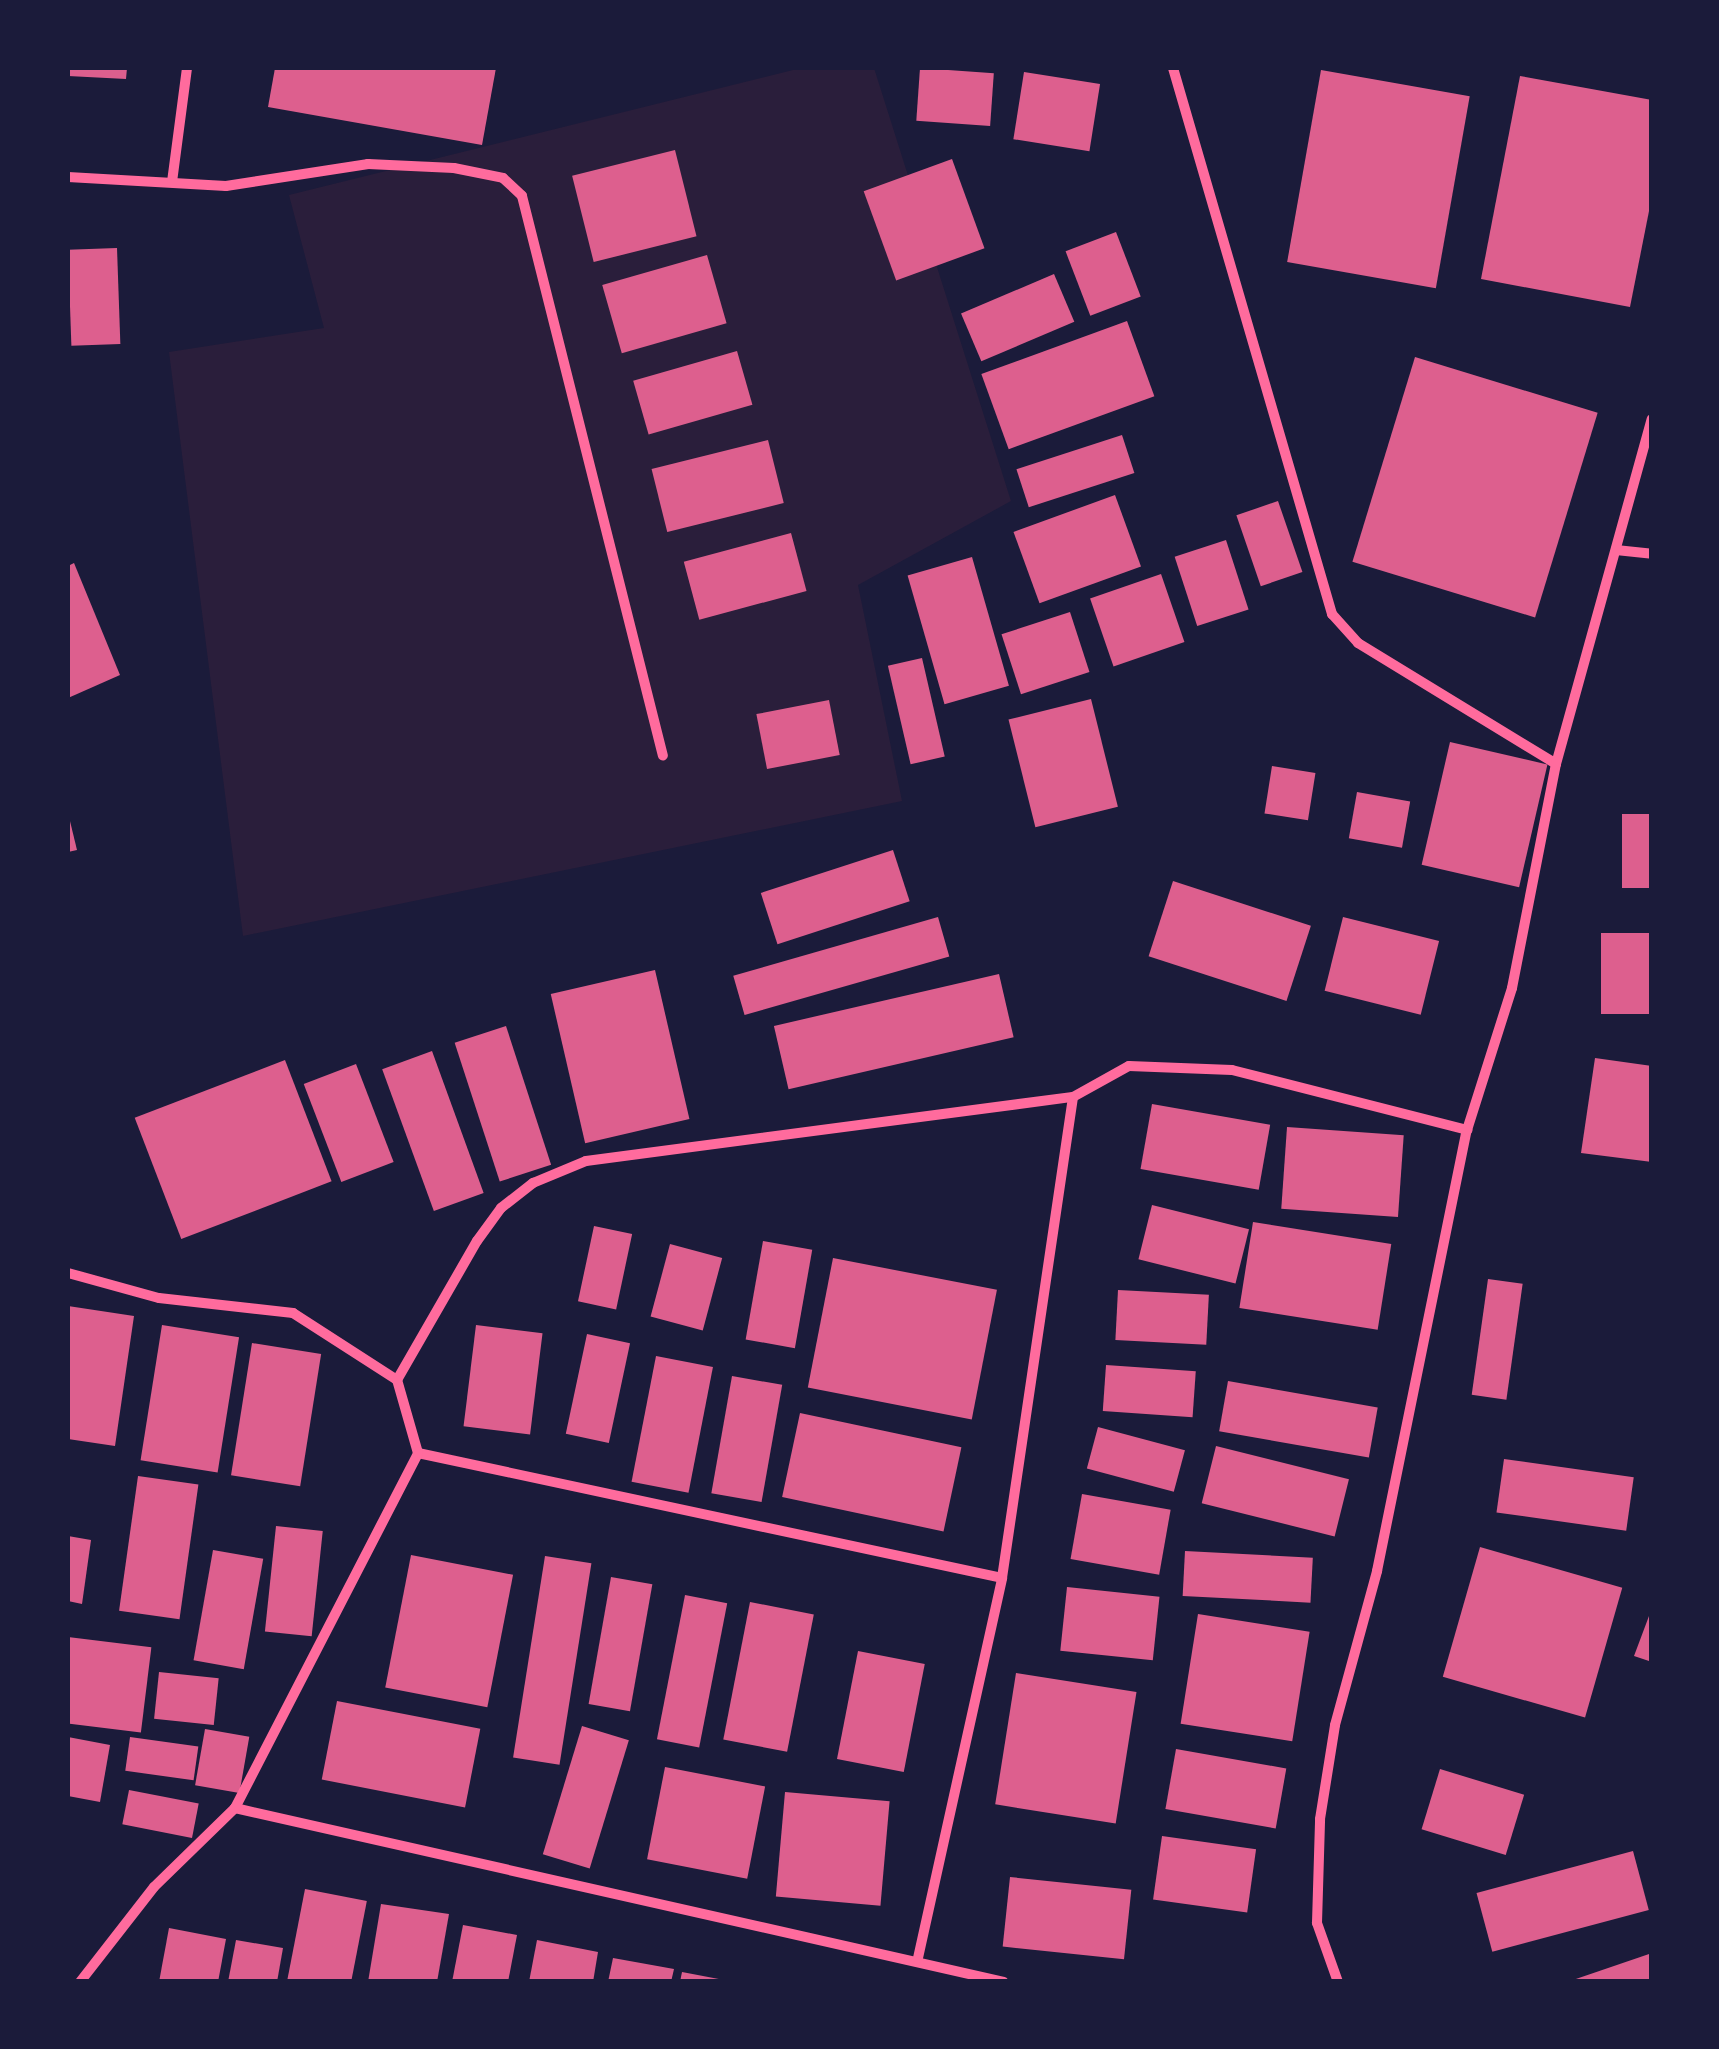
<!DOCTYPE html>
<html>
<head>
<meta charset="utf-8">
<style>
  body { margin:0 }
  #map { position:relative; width:1719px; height:2049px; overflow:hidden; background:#1b1b3a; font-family:Barlow,sans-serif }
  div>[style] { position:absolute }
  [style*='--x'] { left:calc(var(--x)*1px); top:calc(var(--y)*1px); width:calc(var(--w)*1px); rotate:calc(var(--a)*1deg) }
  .green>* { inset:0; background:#2a1e3b }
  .building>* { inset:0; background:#dd5f8e; transform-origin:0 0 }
  .minor>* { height:10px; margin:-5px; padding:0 5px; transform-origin:5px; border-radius:5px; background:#ff6b9d }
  span { translate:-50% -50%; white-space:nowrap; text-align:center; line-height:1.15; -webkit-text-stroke:10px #1b1b3a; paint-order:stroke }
  .frame { position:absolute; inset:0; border:70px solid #1b1b3a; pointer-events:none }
</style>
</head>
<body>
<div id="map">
  <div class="green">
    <div style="clip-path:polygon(801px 68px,874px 68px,1011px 501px,858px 585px,902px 801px,243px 936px,169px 352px,324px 328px,289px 195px)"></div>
  </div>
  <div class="building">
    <div style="clip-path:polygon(68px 68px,127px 68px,126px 79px,68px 76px)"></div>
    <div style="clip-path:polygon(275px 68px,496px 68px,482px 145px,268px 107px)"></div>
    <div style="left:920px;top:68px;width:74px;height:53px;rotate:4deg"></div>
    <div style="left:1321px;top:70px;width:151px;height:195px;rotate:10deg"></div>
    <div style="left:1024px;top:72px;width:77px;height:68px;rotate:9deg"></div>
    <div style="clip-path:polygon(1520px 76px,1652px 100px,1652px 196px,1630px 307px,1481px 279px)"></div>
    <div style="left:675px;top:150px;width:89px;height:106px;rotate:76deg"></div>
    <div style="left:952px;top:159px;width:95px;height:94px;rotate:70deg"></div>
    <div style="left:1116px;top:232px;width:69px;height:54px;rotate:69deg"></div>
    <div style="left:117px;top:248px;width:96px;height:49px;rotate:88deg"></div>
    <div style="left:707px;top:255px;width:71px;height:109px;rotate:74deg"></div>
    <div style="left:1054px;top:274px;width:52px;height:101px;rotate:67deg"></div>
    <div style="left:1127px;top:321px;width:80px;height:155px;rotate:70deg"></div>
    <div style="left:737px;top:351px;width:56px;height:108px;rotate:74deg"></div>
    <div style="left:1415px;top:357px;width:191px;height:214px;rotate:17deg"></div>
    <div style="left:1122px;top:435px;width:40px;height:111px;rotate:72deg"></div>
    <div style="left:768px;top:440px;width:65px;height:120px;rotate:76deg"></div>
    <div style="left:1115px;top:495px;width:76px;height:108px;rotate:70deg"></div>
    <div style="left:1278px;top:501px;width:75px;height:44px;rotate:71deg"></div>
    <div style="left:791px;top:533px;width:60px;height:111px;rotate:75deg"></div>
    <div style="left:1226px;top:540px;width:73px;height:54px;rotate:72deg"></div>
    <div style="left:972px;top:557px;width:134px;height:67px;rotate:74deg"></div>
    <div style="clip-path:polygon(74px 563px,120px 675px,68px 698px,68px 566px)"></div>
    <div style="left:1161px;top:574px;width:72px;height:75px;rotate:71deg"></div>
    <div style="left:1070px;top:612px;width:63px;height:72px;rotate:72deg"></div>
    <div style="left:922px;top:658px;width:101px;height:35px;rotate:77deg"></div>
    <div style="left:1091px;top:699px;width:111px;height:85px;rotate:76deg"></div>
    <div style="left:829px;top:700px;width:56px;height:74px;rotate:79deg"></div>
    <div style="left:1450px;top:742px;width:100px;height:126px;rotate:13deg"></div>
    <div style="left:1272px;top:766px;width:44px;height:48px;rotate:9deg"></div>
    <div style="left:1357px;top:792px;width:54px;height:47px;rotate:10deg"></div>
    <div style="left:1652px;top:814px;width:74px;height:30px;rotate:90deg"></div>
    <div style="clip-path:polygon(69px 817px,77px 850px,68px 852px,68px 818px)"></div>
    <div style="left:893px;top:850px;width:54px;height:139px;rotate:72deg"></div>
    <div style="left:1173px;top:881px;width:145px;height:79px;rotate:18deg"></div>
    <div style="left:938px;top:917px;width:41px;height:213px;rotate:74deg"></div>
    <div style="left:1343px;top:917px;width:99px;height:76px;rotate:14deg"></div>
    <div style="left:1601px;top:933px;width:51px;height:81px"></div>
    <div style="left:655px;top:970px;width:153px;height:107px;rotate:77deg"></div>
    <div style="left:999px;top:974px;width:65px;height:231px;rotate:77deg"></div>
    <div style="left:506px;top:1026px;width:146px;height:54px;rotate:72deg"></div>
    <div style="left:432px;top:1051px;width:151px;height:53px;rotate:70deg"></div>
    <div style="clip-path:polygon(1595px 1058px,1652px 1066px,1652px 1162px,1581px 1153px)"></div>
    <div style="left:285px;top:1060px;width:130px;height:161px;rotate:69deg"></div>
    <div style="left:356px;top:1064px;width:105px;height:56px;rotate:69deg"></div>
    <div style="left:1152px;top:1104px;width:120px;height:66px;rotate:10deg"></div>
    <div style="left:1287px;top:1127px;width:117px;height:82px;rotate:4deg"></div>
    <div style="left:1152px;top:1205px;width:100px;height:56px;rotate:14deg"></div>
    <div style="left:1253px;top:1222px;width:140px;height:87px;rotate:9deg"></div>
    <div style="left:594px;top:1226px;width:39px;height:77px;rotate:12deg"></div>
    <div style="left:763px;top:1241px;width:50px;height:100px;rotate:10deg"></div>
    <div style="left:670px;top:1244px;width:54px;height:75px;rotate:15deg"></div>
    <div style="left:833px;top:1258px;width:167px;height:132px;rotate:11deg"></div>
    <div style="left:1488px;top:1279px;width:35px;height:117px;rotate:8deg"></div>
    <div style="left:1118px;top:1290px;width:91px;height:50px;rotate:3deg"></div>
    <div style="clip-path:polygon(68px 1306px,134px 1316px,115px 1446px,68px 1439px)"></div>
    <div style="left:162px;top:1325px;width:78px;height:137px;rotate:9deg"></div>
    <div style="left:476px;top:1325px;width:67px;height:102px;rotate:7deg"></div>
    <div style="left:587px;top:1334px;width:44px;height:102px;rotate:12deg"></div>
    <div style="left:252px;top:1343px;width:70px;height:134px;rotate:9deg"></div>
    <div style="left:656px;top:1356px;width:58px;height:128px;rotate:11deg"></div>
    <div style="left:1106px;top:1365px;width:90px;height:46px;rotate:4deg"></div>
    <div style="left:732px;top:1376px;width:51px;height:119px;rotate:10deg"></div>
    <div style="left:1228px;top:1381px;width:152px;height:51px;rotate:10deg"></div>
    <div style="left:800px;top:1413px;width:165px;height:86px;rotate:12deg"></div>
    <div style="left:1098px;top:1427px;width:90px;height:43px;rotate:15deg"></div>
    <div style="left:1216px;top:1446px;width:137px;height:59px;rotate:14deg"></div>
    <div style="left:1504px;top:1459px;width:131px;height:54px;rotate:8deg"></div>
    <div style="left:138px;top:1476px;width:61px;height:136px;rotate:8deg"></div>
    <div style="left:1082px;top:1494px;width:90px;height:66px;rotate:10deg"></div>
    <div style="left:276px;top:1526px;width:47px;height:106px;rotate:6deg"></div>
    <div style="clip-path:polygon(68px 1536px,91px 1540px,82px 1604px,68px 1601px)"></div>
    <div style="left:1480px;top:1547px;width:148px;height:135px;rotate:16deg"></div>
    <div style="left:213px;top:1550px;width:51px;height:112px;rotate:10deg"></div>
    <div style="left:1185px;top:1551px;width:128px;height:45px;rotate:3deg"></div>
    <div style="left:411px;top:1555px;width:104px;height:135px;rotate:11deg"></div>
    <div style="left:545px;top:1556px;width:47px;height:204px;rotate:9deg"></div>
    <div style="left:611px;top:1577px;width:42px;height:129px;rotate:10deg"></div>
    <div style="left:1067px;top:1587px;width:93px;height:64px;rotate:6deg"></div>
    <div style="left:685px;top:1595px;width:43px;height:147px;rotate:11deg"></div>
    <div style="left:750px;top:1602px;width:65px;height:140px;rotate:11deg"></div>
    <div style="clip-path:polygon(1652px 1608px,1652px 1662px,1634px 1656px)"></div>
    <div style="left:1198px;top:1614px;width:113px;height:111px;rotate:9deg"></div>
    <div style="left:68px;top:1637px;width:84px;height:86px;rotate:7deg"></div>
    <div style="left:858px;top:1651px;width:68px;height:110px;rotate:11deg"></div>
    <div style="left:159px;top:1672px;width:60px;height:47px;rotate:6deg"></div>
    <div style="left:1016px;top:1673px;width:122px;height:133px;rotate:9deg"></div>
    <div style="left:337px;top:1701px;width:146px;height:80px;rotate:11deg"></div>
    <div style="left:582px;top:1726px;width:49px;height:134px;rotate:17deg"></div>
    <div style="left:205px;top:1729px;width:45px;height:57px;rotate:10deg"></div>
    <div style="clip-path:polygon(68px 1737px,110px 1745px,100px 1802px,68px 1796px)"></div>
    <div style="left:130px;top:1737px;width:69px;height:34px;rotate:8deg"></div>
    <div style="left:1176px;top:1749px;width:112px;height:61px;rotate:10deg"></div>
    <div style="left:665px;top:1767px;width:102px;height:94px;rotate:11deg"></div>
    <div style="left:1440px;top:1769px;width:88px;height:63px;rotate:17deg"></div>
    <div style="left:129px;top:1790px;width:71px;height:35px;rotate:11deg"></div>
    <div style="left:785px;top:1792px;width:105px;height:105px;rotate:5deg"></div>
    <div style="left:1162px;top:1836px;width:95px;height:64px;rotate:8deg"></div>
    <div style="left:1633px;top:1851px;width:61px;height:162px;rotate:75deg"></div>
    <div style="left:1010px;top:1877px;width:122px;height:70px;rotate:6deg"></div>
    <div style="left:305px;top:1889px;width:63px;height:95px;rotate:11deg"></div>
    <div style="clip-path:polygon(381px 1904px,449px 1914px,437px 1982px,368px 1982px)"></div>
    <div style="clip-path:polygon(463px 1925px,517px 1935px,508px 1982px,452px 1982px)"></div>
    <div style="clip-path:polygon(169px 1928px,226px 1939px,218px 1982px,159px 1982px)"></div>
    <div style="clip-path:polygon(236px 1940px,283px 1948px,277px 1982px,228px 1982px)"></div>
    <div style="clip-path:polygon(537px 1940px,598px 1952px,593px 1982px,529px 1982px)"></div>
    <div style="clip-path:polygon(1652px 1953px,1652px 1982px,1570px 1982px,1570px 1981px)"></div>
    <div style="clip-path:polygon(613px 1958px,674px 1969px,671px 1982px,608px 1982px)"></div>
    <div style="clip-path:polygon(682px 1972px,724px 1980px,724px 1982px,680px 1982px)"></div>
  </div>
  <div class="minor">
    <div style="--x:1173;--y:68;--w:569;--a:73.76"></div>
    <div style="--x:1332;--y:614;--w:39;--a:48"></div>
    <div style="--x:1358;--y:643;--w:232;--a:31.4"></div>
    <div style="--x:68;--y:177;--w:158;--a:3.3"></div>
    <div style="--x:226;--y:186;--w:144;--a:-8.8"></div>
    <div style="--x:368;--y:164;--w:86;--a:2.7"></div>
    <div style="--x:454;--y:168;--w:50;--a:11.5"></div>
    <div style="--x:503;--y:178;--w:26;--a:43"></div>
    <div style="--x:522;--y:196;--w:577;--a:75.87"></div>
    <div style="--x:172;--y:182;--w:115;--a:-82.5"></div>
    <div style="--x:1616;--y:550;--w:36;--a:6"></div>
    <div style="--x:68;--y:1273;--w:94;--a:15.4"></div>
    <div style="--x:159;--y:1298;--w:135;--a:6.4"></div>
    <div style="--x:293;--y:1313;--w:124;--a:32.8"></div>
    <div style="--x:418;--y:1453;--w:597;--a:12.08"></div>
    <div style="--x:235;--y:1808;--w:788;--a:12.75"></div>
    <div style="--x:918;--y:1958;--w:389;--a:-77.5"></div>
    <div style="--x:1002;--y:1578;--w:486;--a:-81.6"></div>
    <div style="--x:80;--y:1982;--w:120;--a:-52.1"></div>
    <div style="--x:154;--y:1887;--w:113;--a:-44.3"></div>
    <div style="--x:235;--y:1808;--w:399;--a:-62.7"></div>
    <div style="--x:418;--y:1453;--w:76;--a:-106"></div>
    <div style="--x:397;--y:1380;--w:160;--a:-60.1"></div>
    <div style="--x:477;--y:1241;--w:41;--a:-54"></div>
    <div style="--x:501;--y:1208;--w:41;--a:-38"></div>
    <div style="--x:533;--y:1183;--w:57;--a:-22.5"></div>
    <div style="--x:586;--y:1161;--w:491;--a:-7.5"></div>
    <div style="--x:1073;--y:1097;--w:64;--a:-29"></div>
    <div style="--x:1129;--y:1066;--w:103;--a:2.2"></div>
    <div style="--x:1232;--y:1070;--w:243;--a:14.3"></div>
    <div style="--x:1338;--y:1982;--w:63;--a:-109.6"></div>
    <div style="--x:1317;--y:1923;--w:104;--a:-88.3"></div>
    <div style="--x:1320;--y:1819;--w:95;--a:-80.9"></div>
    <div style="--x:1335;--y:1725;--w:160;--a:-74.7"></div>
    <div style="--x:1377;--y:1571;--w:450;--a:-78.5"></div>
    <div style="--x:1467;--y:1130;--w:149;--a:-72.4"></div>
    <div style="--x:1512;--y:988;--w:228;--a:-78.9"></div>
    <div style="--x:1556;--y:764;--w:358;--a:-74.5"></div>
  </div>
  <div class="frame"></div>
</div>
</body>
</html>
